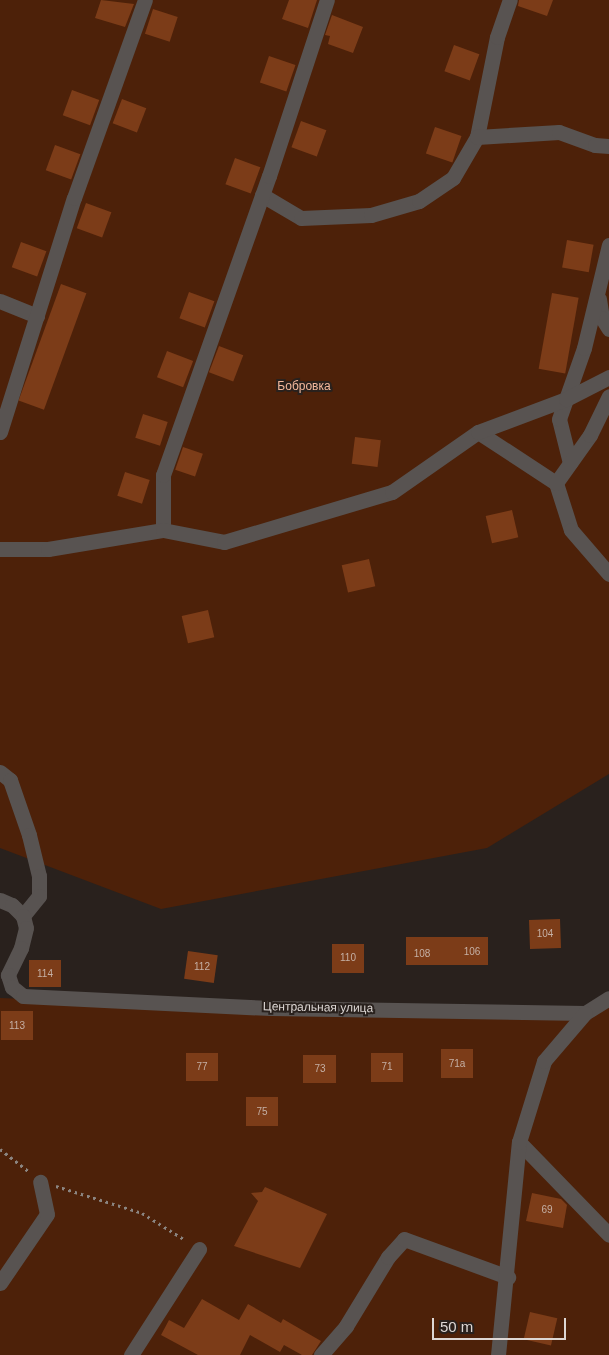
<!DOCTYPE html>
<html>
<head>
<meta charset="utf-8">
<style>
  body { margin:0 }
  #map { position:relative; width:609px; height:1355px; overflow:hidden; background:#29211d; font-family:Arial,sans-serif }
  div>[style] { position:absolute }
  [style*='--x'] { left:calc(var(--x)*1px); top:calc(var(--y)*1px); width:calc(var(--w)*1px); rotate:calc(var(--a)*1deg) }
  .green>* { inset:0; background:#4d2109 }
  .building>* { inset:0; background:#7c3c18; transform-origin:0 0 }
  .path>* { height:3px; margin-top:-1.5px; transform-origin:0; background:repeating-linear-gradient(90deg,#8b8581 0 2.5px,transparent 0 6.5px) }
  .minor>* { height:15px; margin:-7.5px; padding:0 7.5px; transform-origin:7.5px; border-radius:7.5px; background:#585351 }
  span { translate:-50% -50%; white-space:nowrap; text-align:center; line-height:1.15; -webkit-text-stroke:4px #29211d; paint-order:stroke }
  .number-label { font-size:10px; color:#c5b0a5 }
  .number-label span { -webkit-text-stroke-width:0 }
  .park-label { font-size:12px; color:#f3b89c }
  .street-label { font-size:12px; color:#ddd7d4 }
  .scale { position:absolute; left:432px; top:1318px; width:134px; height:22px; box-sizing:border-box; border:2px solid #ddd7d4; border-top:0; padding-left:6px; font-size:15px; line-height:18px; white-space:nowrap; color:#ddd7d4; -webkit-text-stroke:4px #29211d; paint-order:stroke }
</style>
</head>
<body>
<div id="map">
  <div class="green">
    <div style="clip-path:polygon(0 0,609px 0,609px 774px,487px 848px,161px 909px,0 848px)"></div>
    <div style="clip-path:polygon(0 998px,271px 1008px,585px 1013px,609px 1000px,609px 1355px,0 1355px)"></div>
  </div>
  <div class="building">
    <div style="clip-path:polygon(101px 0,134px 4px,125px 27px,95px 18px)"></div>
    <div style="clip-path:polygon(289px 0,317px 0,308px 28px,282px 19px)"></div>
    <div style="clip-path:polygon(519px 0,553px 0,547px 16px,518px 6px)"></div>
    <div style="left:153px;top:9px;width:26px;height:26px;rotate:18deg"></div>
    <div style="clip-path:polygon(332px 15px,363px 27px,353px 53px,328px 44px,330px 36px,325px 35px)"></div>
    <div style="left:454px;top:45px;width:27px;height:28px;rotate:20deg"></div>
    <div style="left:269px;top:56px;width:28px;height:28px;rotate:19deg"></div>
    <div style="left:72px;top:90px;width:29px;height:27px;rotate:20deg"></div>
    <div style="left:122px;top:99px;width:26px;height:26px;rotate:21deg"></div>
    <div style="left:301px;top:121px;width:27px;height:28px;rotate:20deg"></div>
    <div style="left:435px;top:127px;width:28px;height:28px;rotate:19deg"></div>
    <div style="left:55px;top:145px;width:27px;height:27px;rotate:20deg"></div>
    <div style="left:235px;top:158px;width:27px;height:28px;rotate:20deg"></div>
    <div style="left:86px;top:203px;width:27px;height:27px;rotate:20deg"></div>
    <div style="left:567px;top:240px;width:27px;height:28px;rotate:10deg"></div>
    <div style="left:21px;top:242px;width:27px;height:27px;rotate:20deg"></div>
    <div style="left:61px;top:284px;width:27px;height:124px;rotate:20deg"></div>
    <div style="left:189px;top:292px;width:27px;height:28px;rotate:20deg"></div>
    <div style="left:552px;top:293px;width:27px;height:77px;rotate:10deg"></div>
    <div style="left:219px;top:346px;width:26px;height:28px;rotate:21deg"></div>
    <div style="left:167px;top:351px;width:28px;height:28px;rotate:21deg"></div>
    <div style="left:143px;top:414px;width:26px;height:25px;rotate:18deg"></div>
    <div style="left:355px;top:437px;width:26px;height:27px;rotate:7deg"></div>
    <div style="left:183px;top:447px;width:21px;height:24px;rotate:19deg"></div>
    <div style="left:125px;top:472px;width:26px;height:25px;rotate:18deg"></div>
    <div style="left:512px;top:510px;width:28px;height:27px;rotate:77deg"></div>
    <div style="left:369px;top:559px;width:28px;height:28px;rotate:77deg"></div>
    <div style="left:208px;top:610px;width:28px;height:27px;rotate:77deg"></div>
    <div style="left:560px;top:919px;width:29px;height:31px;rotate:88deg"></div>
    <div style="left:488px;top:937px;width:28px;height:82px;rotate:90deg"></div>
    <div style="left:332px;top:944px;width:32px;height:29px"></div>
    <div style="left:188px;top:951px;width:30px;height:28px;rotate:8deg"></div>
    <div style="left:29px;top:960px;width:32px;height:27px"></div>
    <div style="left:33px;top:1011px;width:29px;height:32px;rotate:90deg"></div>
    <div style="left:473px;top:1049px;width:29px;height:32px;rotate:90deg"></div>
    <div style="left:186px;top:1053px;width:32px;height:28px"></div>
    <div style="left:371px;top:1053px;width:32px;height:29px"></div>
    <div style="left:303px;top:1055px;width:33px;height:28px"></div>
    <div style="left:246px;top:1097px;width:32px;height:29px"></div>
    <div style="clip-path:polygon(265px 1187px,327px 1214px,300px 1268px,234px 1246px,258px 1201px,251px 1193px,262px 1192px)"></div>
    <div style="clip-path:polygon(532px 1193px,561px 1199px,567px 1205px,563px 1228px,526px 1221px)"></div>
    <div style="clip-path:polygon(202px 1299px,239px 1320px,248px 1304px,281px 1323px,283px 1319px,321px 1341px,312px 1355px,302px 1355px,284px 1345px,280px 1352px,250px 1335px,240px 1355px,198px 1355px,161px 1335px,169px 1320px,184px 1328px)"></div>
    <div style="left:530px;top:1312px;width:28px;height:28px;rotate:13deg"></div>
  </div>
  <div class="path">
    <div style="--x:0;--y:1149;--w:37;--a:38"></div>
    <div style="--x:56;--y:1186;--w:90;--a:17.4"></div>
    <div style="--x:142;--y:1213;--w:51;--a:32.1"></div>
  </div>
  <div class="minor">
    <div style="--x:477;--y:137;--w:102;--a:-78.7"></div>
    <div style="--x:497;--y:37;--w:39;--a:-71"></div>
    <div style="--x:262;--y:195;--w:45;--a:30.5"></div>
    <div style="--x:301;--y:218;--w:70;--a:-2.5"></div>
    <div style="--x:371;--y:215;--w:50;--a:-16.3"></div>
    <div style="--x:419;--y:201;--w:41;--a:-34.1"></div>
    <div style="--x:453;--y:178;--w:48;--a:-59.7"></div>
    <div style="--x:477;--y:137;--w:82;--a:-3.5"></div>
    <div style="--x:559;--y:132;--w:38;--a:20"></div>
    <div style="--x:595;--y:145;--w:14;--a:4"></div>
    <div style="--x:599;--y:299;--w:19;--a:81"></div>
    <div style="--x:602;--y:318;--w:13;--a:58"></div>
    <div style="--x:0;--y:301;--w:40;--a:22"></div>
    <div style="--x:0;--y:432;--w:245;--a:-72.5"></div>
    <div style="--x:74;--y:198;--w:210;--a:-70.3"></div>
    <div style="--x:478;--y:432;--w:93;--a:33.2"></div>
    <div style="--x:556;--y:483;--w:49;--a:72.3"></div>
    <div style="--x:571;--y:530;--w:58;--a:49.2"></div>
    <div style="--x:570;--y:463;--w:45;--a:-104"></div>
    <div style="--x:559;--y:419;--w:75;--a:-70.6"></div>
    <div style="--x:584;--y:348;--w:106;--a:-76.4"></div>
    <div style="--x:556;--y:483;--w:59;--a:-54.7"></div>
    <div style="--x:590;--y:435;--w:43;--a:-64"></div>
    <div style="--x:163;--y:530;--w:55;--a:-90"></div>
    <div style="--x:163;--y:475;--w:317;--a:-70.5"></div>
    <div style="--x:269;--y:176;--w:185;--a:-71.8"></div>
    <div style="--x:0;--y:549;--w:48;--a:0"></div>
    <div style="--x:48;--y:549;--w:117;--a:-9.4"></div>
    <div style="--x:163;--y:530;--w:62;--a:11.1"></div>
    <div style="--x:224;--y:542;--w:175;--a:-16.6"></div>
    <div style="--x:392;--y:492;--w:105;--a:-34.9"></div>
    <div style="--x:478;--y:432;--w:94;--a:-20.6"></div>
    <div style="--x:566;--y:399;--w:48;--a:-27.1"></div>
    <div style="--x:0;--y:772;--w:13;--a:39"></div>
    <div style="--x:10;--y:780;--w:58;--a:70.9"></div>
    <div style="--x:29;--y:835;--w:42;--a:76.3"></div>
    <div style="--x:39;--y:876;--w:20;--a:90"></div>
    <div style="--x:39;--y:896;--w:26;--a:129"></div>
    <div style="--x:0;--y:900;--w:13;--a:23"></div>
    <div style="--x:12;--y:905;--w:16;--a:45"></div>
    <div style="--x:23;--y:916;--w:12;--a:76"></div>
    <div style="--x:26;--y:928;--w:21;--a:104"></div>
    <div style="--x:21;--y:948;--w:30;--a:116"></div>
    <div style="--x:8;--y:975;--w:13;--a:72"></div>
    <div style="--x:12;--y:987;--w:14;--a:39"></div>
    <div style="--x:23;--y:996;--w:248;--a:2.8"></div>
    <div style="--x:271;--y:1008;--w:314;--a:0.9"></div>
    <div style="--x:585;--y:1013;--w:28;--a:-32"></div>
    <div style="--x:519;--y:1142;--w:129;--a:45.9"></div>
    <div style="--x:0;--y:1283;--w:83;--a:-55.7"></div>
    <div style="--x:47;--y:1214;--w:33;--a:-102"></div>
    <div style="--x:131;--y:1355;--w:126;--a:-57.3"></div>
    <div style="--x:321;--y:1355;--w:38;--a:-49"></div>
    <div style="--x:346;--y:1326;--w:81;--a:-58.7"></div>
    <div style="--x:388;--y:1257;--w:24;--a:-48"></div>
    <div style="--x:404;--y:1239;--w:111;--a:20.1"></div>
    <div style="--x:498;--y:1355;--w:214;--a:-84.4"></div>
    <div style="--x:519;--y:1142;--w:85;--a:-72.8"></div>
    <div style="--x:544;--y:1061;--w:63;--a:-49.5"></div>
  </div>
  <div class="number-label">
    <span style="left:545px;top:934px">104</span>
    <span style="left:472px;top:952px">106</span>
    <span style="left:422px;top:954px">108</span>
    <span style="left:348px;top:958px">110</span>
    <span style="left:202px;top:967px">112</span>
    <span style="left:45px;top:974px">114</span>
    <span style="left:17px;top:1026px">113</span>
    <span style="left:457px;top:1064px">71а</span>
    <span style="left:202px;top:1067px">77</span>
    <span style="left:387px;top:1067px">71</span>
    <span style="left:320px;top:1069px">73</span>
    <span style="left:262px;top:1112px">75</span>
    <span style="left:547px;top:1210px">69</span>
  </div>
  <div class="park-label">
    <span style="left:304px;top:387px">Бобровка</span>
  </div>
  <div class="street-label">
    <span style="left:318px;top:1008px;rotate:1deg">Центральная улица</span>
  </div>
  <div class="scale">50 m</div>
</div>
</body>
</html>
